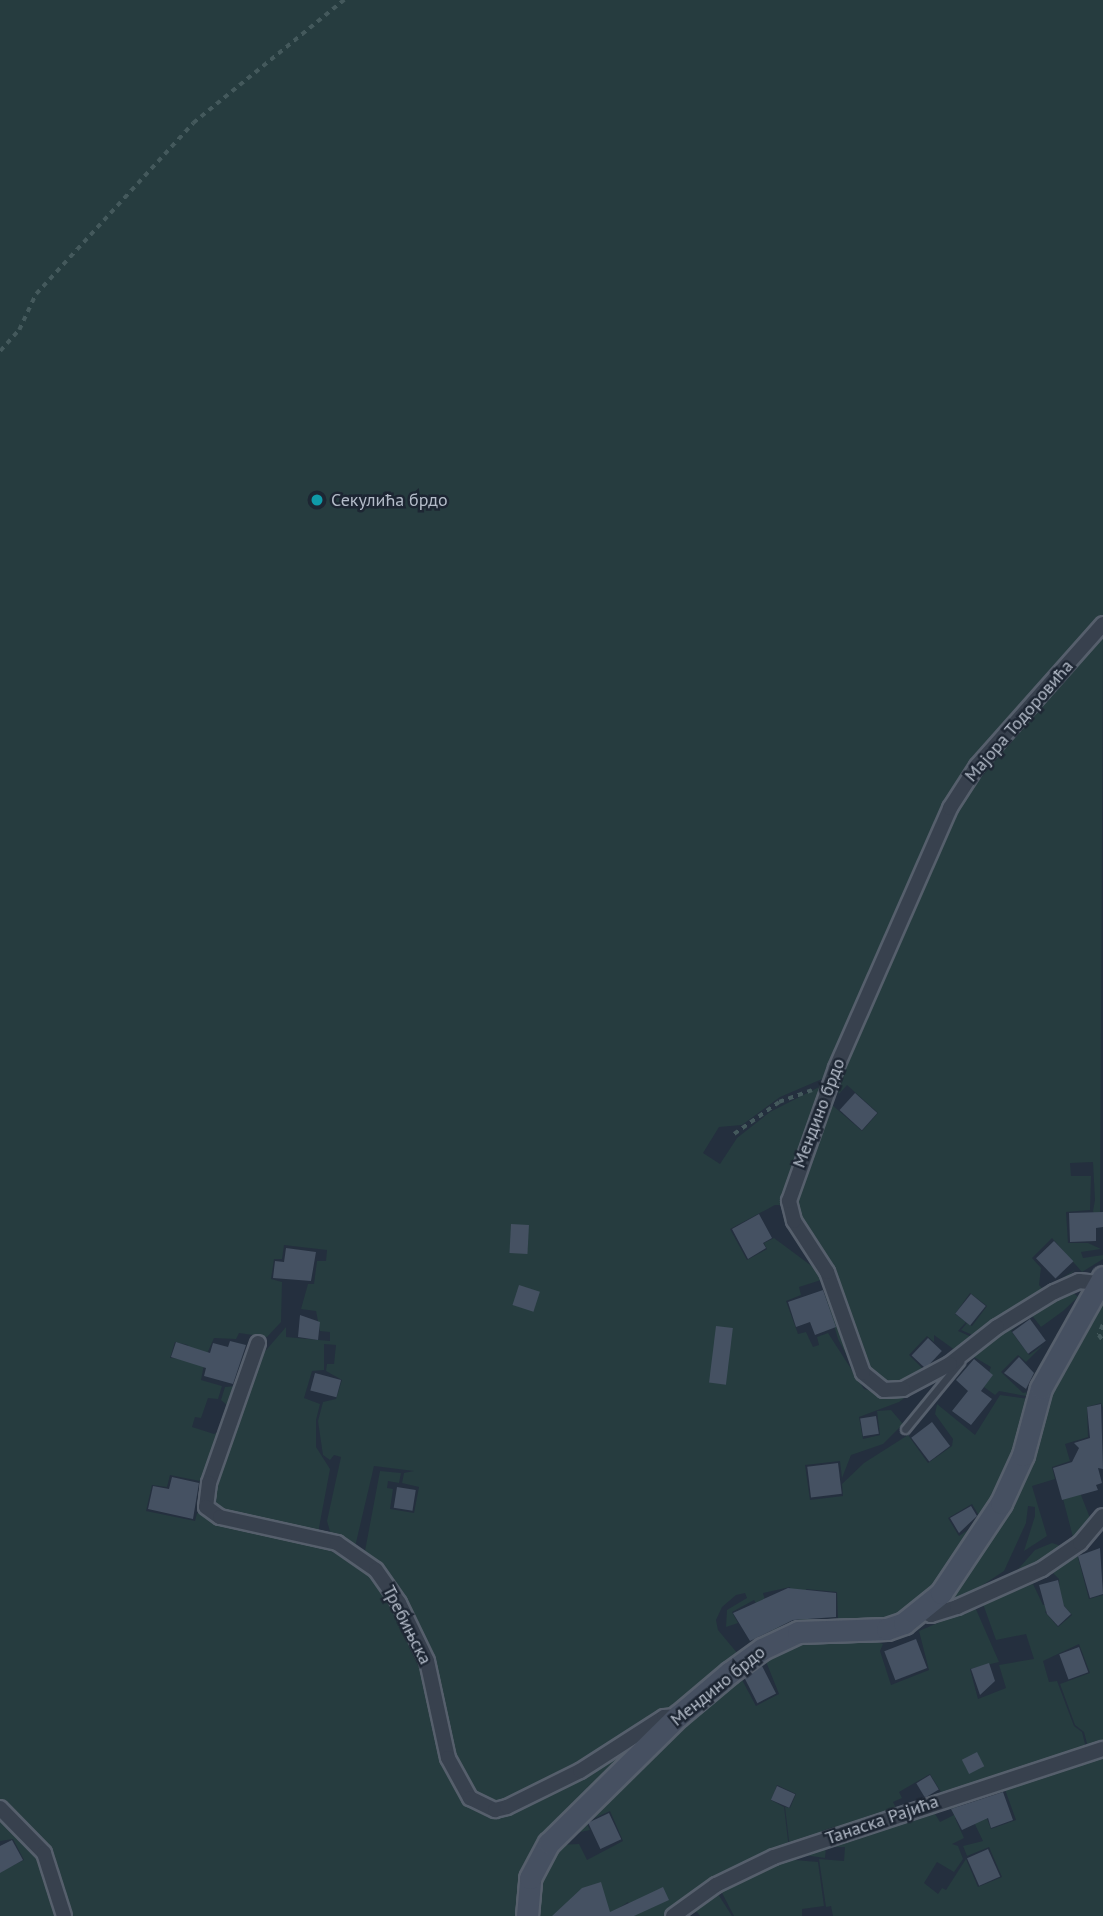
<!DOCTYPE html>
<html>
<head>
<meta charset="utf-8">
<style>
  body { margin:0 }
  #map { position:relative; width:1103px; height:1916px; overflow:hidden; background:#242f3e; font-family:"PT Sans",sans-serif }
  div>[style] { position:absolute }
  [style*='--x'] { left:calc(var(--x)*1px); top:calc(var(--y)*1px); width:calc(var(--w)*1px); rotate:calc(var(--a)*1deg) }
  .green>* { inset:0; background:#263c3f }
  .building>* { inset:0; background:#455162; transform-origin:0 0 }
  .path>* { height:3.5px; margin-top:-1.75px; transform-origin:0; background:repeating-linear-gradient(90deg,#44595c 0 5px,transparent 0 10px) }
  .roads { filter:drop-shadow(2px 0 #565f6c) drop-shadow(-2px 0 #565f6c) drop-shadow(0 2px #565f6c) drop-shadow(0 -2px #565f6c) }
  .lane>* { height:7px; margin:-3.5px; padding:0 3.5px; transform-origin:3.5px; border-radius:3.5px; background:#38414e }
  .street>* { height:14px; margin:-7px; padding:0 7px; transform-origin:7px; border-radius:7px; background:#38414e }
  .secondary>* { height:21px; margin:-10.5px; padding:0 10.5px; transform-origin:10.5px; border-radius:10.5px; background:#465061 }
  .dots>* { width:19px; height:19px; translate:-50% -50%; box-sizing:border-box; border:4px solid #1d2633; border-radius:50% }
  span { translate:-50% -50%; white-space:nowrap; text-align:center; line-height:1.15; -webkit-text-stroke:5px #1d2633; paint-order:stroke }
  .poi-label { font-size:18px; color:#b4bcc9 }
  .left { translate:0 -50%; text-align:left }
  .street-label { font-size:18px; color:#b4bcc9 }
</style>
</head>
<body>
<div id="map">
  <div class="green">
    <div style="clip-path:polygon(0 0,1103px 0,1103px 617px,981px 756px,822px 1079px,780px 1097px,742px 1125px,719px 1127px,703px 1153px,720px 1164px,737px 1138px,770px 1112px,823px 1085px,785px 1194px,792px 1228px,782px 1205px,775px 1205px,730px 1229px,747px 1260px,767px 1249px,764px 1243px,774px 1238px,821px 1273px,855px 1371px,838px 1339px,821px 1280px,799px 1287px,801px 1295px,786px 1301px,798px 1334px,806px 1332px,813px 1347px,819px 1345px,817px 1337px,828px 1333px,864px 1389px,889px 1396px,925px 1383px,899px 1402px,859px 1417px,863px 1439px,880px 1435px,877px 1411px,891px 1410px,903px 1424px,883px 1444px,851px 1455px,842px 1478px,840px 1461px,805px 1465px,810px 1500px,843px 1496px,842px 1484px,864px 1463px,908px 1435px,928px 1463px,952px 1446px,953px 1439px,935px 1414px,937px 1404px,975px 1435px,1000px 1395px,1029px 1399px,1015px 1450px,981px 1519px,972px 1504px,948px 1518px,959px 1536px,971px 1528px,974px 1532px,947px 1573px,921px 1602px,898px 1617px,859px 1622px,838px 1619px,837px 1592px,806px 1589px,807px 1618px,817px 1620px,799px 1623px,790px 1587px,763px 1593px,772px 1627px,786px 1627px,773px 1633px,754px 1600px,732px 1612px,738px 1623px,726px 1627px,727px 1610px,747px 1598px,745px 1593px,736px 1595px,722px 1607px,716px 1620px,718px 1630px,738px 1654px,672px 1711px,519px 1797px,494px 1803px,474px 1793px,459px 1773px,431px 1662px,365px 1551px,380px 1471px,401px 1473px,399px 1483px,388px 1481px,387px 1488px,393px 1489px,390px 1509px,414px 1513px,419px 1487px,402px 1483px,404px 1473px,414px 1471px,374px 1466px,355px 1547px,331px 1535px,327px 1521px,341px 1457px,334px 1455px,330px 1460px,323px 1455px,318px 1421px,323px 1402px,336px 1399px,342px 1380px,326px 1371px,327px 1364px,334px 1364px,336px 1345px,324px 1344px,324px 1370px,312px 1371px,304px 1398px,320px 1404px,316px 1420px,316px 1447px,330px 1469px,318px 1533px,215px 1512px,209px 1502px,261px 1356px,286px 1327px,286px 1337px,330px 1341px,330px 1332px,320px 1331px,316px 1311px,301px 1309px,308px 1284px,314px 1284px,317px 1261px,326px 1261px,327px 1250px,284px 1245px,282px 1259px,274px 1259px,271px 1279px,282px 1282px,281px 1322px,267px 1337px,239px 1333px,236px 1339px,214px 1338px,206px 1356px,186px 1352px,188px 1345px,175px 1342px,170px 1358px,205px 1360px,201px 1380px,222px 1386px,218px 1399px,208px 1398px,201px 1418px,195px 1417px,192px 1427px,214px 1434px,220px 1431px,228px 1406px,221px 1400px,225px 1387px,236px 1386px,248px 1353px,205px 1482px,170px 1475px,167px 1487px,152px 1485px,146px 1511px,195px 1521px,197px 1513px,217px 1522px,315px 1542px,378px 1578px,423px 1662px,447px 1771px,465px 1802px,482px 1813px,500px 1813px,642px 1737px,529px 1856px,522px 1872px,519px 1916px,69px 1916px,52px 1867px,0 1804px)"></div>
    <div style="clip-path:polygon(1103px 629px,1100px 1228px,1093px 1211px,1095px 1200px,1093px 1162px,1070px 1163px,1071px 1176px,1091px 1176px,1090px 1210px,1066px 1212px,1068px 1243px,1088px 1243px,1101px 1249px,1081px 1252px,1083px 1258px,1103px 1255px,1103px 1259px,1082px 1272px,1052px 1238px,1032px 1258px,1041px 1268px,1039px 1285px,1044px 1290px,1076px 1269px,1055px 1288px,975px 1336px,961px 1330px,967px 1323px,972px 1326px,987px 1306px,970px 1293px,955px 1314px,966px 1322px,958px 1331px,974px 1338px,959px 1353px,934px 1335px,934px 1342px,927px 1336px,909px 1355px,927px 1373px,894px 1388px,874px 1380px,800px 1224px,794px 1196px,831px 1104px,862px 1131px,878px 1113px,847px 1085px,839px 1094px,836px 1082px,969px 783px)"></div>
    <div style="clip-path:polygon(1069px 1289px,1078px 1297px,1063px 1311px,1041px 1327px,1030px 1313px,1011px 1331px,1029px 1355px,1043px 1345px,1026px 1362px,1018px 1355px,1001px 1372px,1023px 1393px,1027px 1392px,1026px 1396px,999px 1391px,995px 1395px,984px 1387px,991px 1367px,974px 1357px,969px 1359px,979px 1347px,999px 1330px)"></div>
    <div style="clip-path:polygon(1103px 1290px,1103px 1408px,1101px 1403px,1087px 1407px,1088px 1437px,1065px 1444px,1070px 1461px,1052px 1467px,1055px 1479px,1032px 1486px,1047px 1536px,1024px 1551px,1035px 1516px,1035px 1507px,1028px 1506px,1026px 1523px,1004px 1571px,963px 1598px,948px 1600px,1048px 1391px)"></div>
    <div style="clip-path:polygon(1079px 1490px,1092px 1523px,1076px 1541px,1013px 1575px,1035px 1550px,1052px 1543px,1064px 1547px,1074px 1541px,1062px 1495px)"></div>
    <div style="clip-path:polygon(1077px 1554px,1089px 1599px,1103px 1595px,1103px 1745px,1089px 1751px,1084px 1732px,1075px 1725px,1060px 1684px,1090px 1673px,1079px 1644px,1043px 1661px,1049px 1682px,1057px 1681px,1074px 1726px,1082px 1732px,1087px 1752px,924px 1801px,941px 1792px,930px 1774px,899px 1792px,902px 1798px,893px 1802px,897px 1810px,790px 1849px,785px 1807px,790px 1808px,796px 1794px,777px 1785px,771px 1800px,784px 1807px,789px 1849px,668px 1916px,635px 1916px,628px 1902px,607px 1916px,536px 1916px,538px 1881px,557px 1845px,579px 1844px,587px 1860px,623px 1841px,610px 1811px,586px 1822px,590px 1830px,570px 1834px,657px 1747px,740px 1676px,756px 1706px,779px 1694px,765px 1659px,797px 1640px,868px 1639px,883px 1644px,880px 1651px,891px 1685px,929px 1670px,919px 1631px,975px 1607px,999px 1662px,970px 1669px,978px 1699px,1006px 1688px,999px 1665px,1034px 1659px,1026px 1634px,996px 1640px,983px 1604px,1033px 1584px,1043px 1605px,1056px 1602px,1045px 1612px,1058px 1627px,1072px 1615px,1060px 1601px,1059px 1579px,1053px 1573px)"></div>
    <div style="clip-path:polygon(1103px 1752px,1103px 1916px,833px 1916px,831px 1906px,826px 1907px,819px 1859px,844px 1861px,845px 1847px,826px 1847px,825px 1858px,797px 1854px,932px 1809px,940px 1822px,954px 1815px,948px 1802px,966px 1801px,956px 1806px,959px 1814px,955px 1818px,964px 1838px,952px 1844px,958px 1846px,963px 1859px,954px 1872px,937px 1862px,924px 1883px,938px 1894px,942px 1888px,946px 1890px,966px 1859px,978px 1887px,1002px 1877px,989px 1847px,967px 1856px,963px 1846px,983px 1841px,970px 1814px,976px 1811px,978px 1795px,991px 1829px,1016px 1820px,1003px 1784px)"></div>
    <div style="clip-path:polygon(0 1813px,34px 1845px,59px 1916px,0 1916px,0 1872px,24px 1860px,13px 1839px,0 1841px)"></div>
    <div style="clip-path:polygon(783px 1859px,818px 1862px,824px 1906px,802px 1909px,802px 1916px,734px 1916px,720px 1889px)"></div>
    <div style="clip-path:polygon(716px 1891px,732px 1916px,700px 1916px,697px 1912px,678px 1916px)"></div>
  </div>
  <div class="building">
    <div style="left:855px;top:1093px;width:30px;height:23px;rotate:42deg"></div>
    <div style="clip-path:polygon(1103px 1212px,1103px 1227px,1096px 1228px,1096px 1241px,1070px 1242px,1069px 1213px)"></div>
    <div style="clip-path:polygon(759px 1214px,772px 1238px,763px 1243px,766px 1248px,748px 1259px,732px 1229px)"></div>
    <div style="left:511px;top:1224px;width:18px;height:29px;rotate:3deg"></div>
    <div style="left:1054px;top:1241px;width:28px;height:25px;rotate:46deg"></div>
    <div style="clip-path:polygon(286px 1248px,316px 1252px,311px 1281px,273px 1278px,275px 1261px,284px 1262px)"></div>
    <div style="left:519px;top:1285px;width:22px;height:21px;rotate:18deg"></div>
    <div style="clip-path:polygon(823px 1290px,836px 1327px,815px 1335px,810px 1322px,796px 1327px,788px 1302px)"></div>
    <div style="left:971px;top:1294px;width:19px;height:25px;rotate:39deg"></div>
    <div style="clip-path:polygon(300px 1315px,320px 1322px,318px 1340px,298px 1337px)"></div>
    <div style="left:1030px;top:1319px;width:27px;height:22px;rotate:54deg"></div>
    <div style="left:716px;top:1326px;width:17px;height:57px;rotate:7deg"></div>
    <div style="left:928px;top:1338px;width:19px;height:24px;rotate:43deg"></div>
    <div style="clip-path:polygon(230px 1341px,246px 1345px,233px 1384px,204px 1376px,206px 1368px,171px 1357px,176px 1342px,210px 1353px,213px 1343px,228px 1347px)"></div>
    <div style="clip-path:polygon(1019px 1357px,1034px 1373px,1026px 1389px,1004px 1373px)"></div>
    <div style="clip-path:polygon(974px 1359px,993px 1375px,981px 1391px,992px 1399px,971px 1425px,952px 1411px,968px 1391px,956px 1380px)"></div>
    <div style="left:315px;top:1373px;width:27px;height:18px;rotate:15deg"></div>
    <div style="clip-path:polygon(1101px 1404px,1103px 1469px,1098px 1468px,1102px 1483px,1096px 1485px,1098px 1490px,1062px 1500px,1053px 1468px,1072px 1462px,1079px 1448px,1074px 1443px,1090px 1438px,1087px 1407px)"></div>
    <div style="left:876px;top:1416px;width:18px;height:16px;rotate:81deg"></div>
    <div style="left:932px;top:1422px;width:30px;height:26px;rotate:53deg"></div>
    <div style="left:838px;top:1463px;width:31px;height:31px;rotate:83deg"></div>
    <div style="clip-path:polygon(172px 1477px,199px 1483px,193px 1519px,148px 1509px,153px 1486px,169px 1489px)"></div>
    <div style="left:397px;top:1487px;width:19px;height:21px;rotate:9deg"></div>
    <div style="clip-path:polygon(971px 1506px,977px 1516px,959px 1533px,950px 1518px)"></div>
    <div style="clip-path:polygon(1100px 1548px,1103px 1594px,1090px 1598px,1078px 1556px)"></div>
    <div style="clip-path:polygon(1058px 1580px,1064px 1606px,1071px 1614px,1058px 1626px,1047px 1614px,1039px 1585px)"></div>
    <div style="clip-path:polygon(788px 1588px,836px 1593px,836px 1617px,793px 1620px,750px 1641px,733px 1613px)"></div>
    <div style="left:916px;top:1639px;width:31px;height:34px;rotate:69deg"></div>
    <div style="left:1079px;top:1647px;width:27px;height:21px;rotate:70deg"></div>
    <div style="clip-path:polygon(989px 1663px,995px 1681px,980px 1695px,971px 1669px)"></div>
    <div style="left:762px;top:1666px;width:31px;height:21px;rotate:63deg"></div>
    <div style="left:977px;top:1752px;width:16px;height:17px;rotate:63deg"></div>
    <div style="left:930px;top:1775px;width:17px;height:16px;rotate:59deg"></div>
    <div style="left:777px;top:1786px;width:20px;height:15px;rotate:24deg"></div>
    <div style="clip-path:polygon(1003px 1792px,1013px 1820px,991px 1828px,988px 1818px,962px 1830px,951px 1809px)"></div>
    <div style="left:609px;top:1813px;width:29px;height:23px;rotate:65deg"></div>
    <div style="clip-path:polygon(12px 1840px,23px 1860px,0 1873px,0 1846px)"></div>
    <div style="left:988px;top:1849px;width:30px;height:23px;rotate:66deg"></div>
    <div style="clip-path:polygon(601px 1882px,610px 1912px,663px 1887px,669px 1900px,634px 1916px,552px 1916px,582px 1888px)"></div>
  </div>
  <div class="path">
    <div style="--x:0;--y:351;--w:28;--a:-48"></div>
    <div style="--x:19;--y:330;--w:40;--a:-65"></div>
    <div style="--x:36;--y:294;--w:232;--a:-47.4"></div>
    <div style="--x:193;--y:123;--w:195;--a:-39.2"></div>
    <div style="--x:734;--y:1134;--w:55;--a:-35.4"></div>
    <div style="--x:779;--y:1102;--w:35;--a:-20"></div>
    <div style="--x:1103;--y:1325;--w:11;--a:112"></div>
    <div style="--x:1099;--y:1335;--w:7;--a:56"></div>
  </div>
  <div class="roads">
    <div class="lane">
      <div style="--x:905;--y:1429;--w:87;--a:-50.6"></div>
    </div>
    <div class="street">
      <div style="--x:1098;--y:1283;--w:19;--a:-174"></div>
      <div style="--x:1079;--y:1281;--w:27;--a:156"></div>
      <div style="--x:1054;--y:1292;--w:67;--a:148.4"></div>
      <div style="--x:997;--y:1327;--w:60;--a:141.8"></div>
      <div style="--x:950;--y:1364;--w:53;--a:152"></div>
      <div style="--x:903;--y:1389;--w:19;--a:177"></div>
      <div style="--x:884;--y:1390;--w:27;--a:-141"></div>
      <div style="--x:863;--y:1373;--w:107;--a:-109.6"></div>
      <div style="--x:827;--y:1272;--w:61;--a:-122.9"></div>
      <div style="--x:794;--y:1221;--w:21;--a:-104"></div>
      <div style="--x:789;--y:1201;--w:141;--a:-70.5"></div>
      <div style="--x:836;--y:1068;--w:284;--a:-66.3"></div>
      <div style="--x:950;--y:808;--w:50;--a:-57.3"></div>
      <div style="--x:977;--y:766;--w:190;--a:-48.4"></div>
      <div style="--x:258;--y:1343;--w:148;--a:109.3"></div>
      <div style="--x:209;--y:1483;--w:24;--a:97"></div>
      <div style="--x:206;--y:1507;--w:17;--a:36"></div>
      <div style="--x:220;--y:1517;--w:120;--a:12.5"></div>
      <div style="--x:337;--y:1543;--w:47;--a:34.7"></div>
      <div style="--x:376;--y:1570;--w:40;--a:55.1"></div>
      <div style="--x:399;--y:1603;--w:64;--a:64.2"></div>
      <div style="--x:427;--y:1661;--w:99;--a:77.8"></div>
      <div style="--x:448;--y:1758;--w:46;--a:61.2"></div>
      <div style="--x:470;--y:1798;--w:28;--a:26"></div>
      <div style="--x:495;--y:1810;--w:12;--a:-14"></div>
      <div style="--x:507;--y:1807;--w:81;--a:-26.3"></div>
      <div style="--x:580;--y:1771;--w:100;--a:-32.7"></div>
      <div style="--x:664;--y:1717;--w:14;--a:-4"></div>
      <div style="--x:922;--y:1611;--w:10;--a:24"></div>
      <div style="--x:931;--y:1615;--w:27;--a:-17"></div>
      <div style="--x:957;--y:1607;--w:93;--a:-24.1"></div>
      <div style="--x:1042;--y:1569;--w:46;--a:-34.4"></div>
      <div style="--x:1080;--y:1543;--w:35;--a:-50"></div>
      <div style="--x:0;--y:1808;--w:63;--a:45.6"></div>
      <div style="--x:44;--y:1853;--w:66;--a:72.4"></div>
      <div style="--x:673;--y:1916;--w:53;--a:-35.8"></div>
      <div style="--x:716;--y:1885;--w:64;--a:-25.8"></div>
      <div style="--x:774;--y:1857;--w:346;--a:-18.2"></div>
    </div>
    <div class="secondary">
      <div style="--x:527;--y:1916;--w:38;--a:-85"></div>
      <div style="--x:530;--y:1878;--w:40;--a:-62"></div>
      <div style="--x:549;--y:1843;--w:181;--a:-44.6"></div>
      <div style="--x:678;--y:1716;--w:67;--a:-40.1"></div>
      <div style="--x:729;--y:1673;--w:41;--a:-36"></div>
      <div style="--x:762;--y:1649;--w:40;--a:-25"></div>
      <div style="--x:798;--y:1632;--w:89;--a:-1.9"></div>
      <div style="--x:887;--y:1629;--w:18;--a:-19"></div>
      <div style="--x:904;--y:1623;--w:48;--a:-39"></div>
      <div style="--x:941;--y:1593;--w:108;--a:-56.3"></div>
      <div style="--x:1001;--y:1503;--w:53;--a:-65.4"></div>
      <div style="--x:1023;--y:1455;--w:69;--a:-75"></div>
      <div style="--x:1041;--y:1388;--w:127;--a:-60.8"></div>
    </div>
  </div>
  <div class="dots">
    <div style="left:317px;top:500px;background:#0f9aa8"></div>
  </div>
  <div class="poi-label">
    <span class="left" style="left:331px;top:500px">Секулића брдо</span>
  </div>
  <div class="street-label">
    <span style="left:1019px;top:721px;rotate:-49deg">Мајора Тодоровића</span>
    <span style="left:819px;top:1113px;rotate:-69deg">Мендино брдо</span>
    <span style="left:407px;top:1625px;rotate:63deg">Требињска</span>
    <span style="left:718px;top:1686px;rotate:-39deg">Мендино брдо</span>
    <span style="left:882px;top:1820px;rotate:-19deg">Танаска Рајића</span>
  </div>
</div>
</body>
</html>
